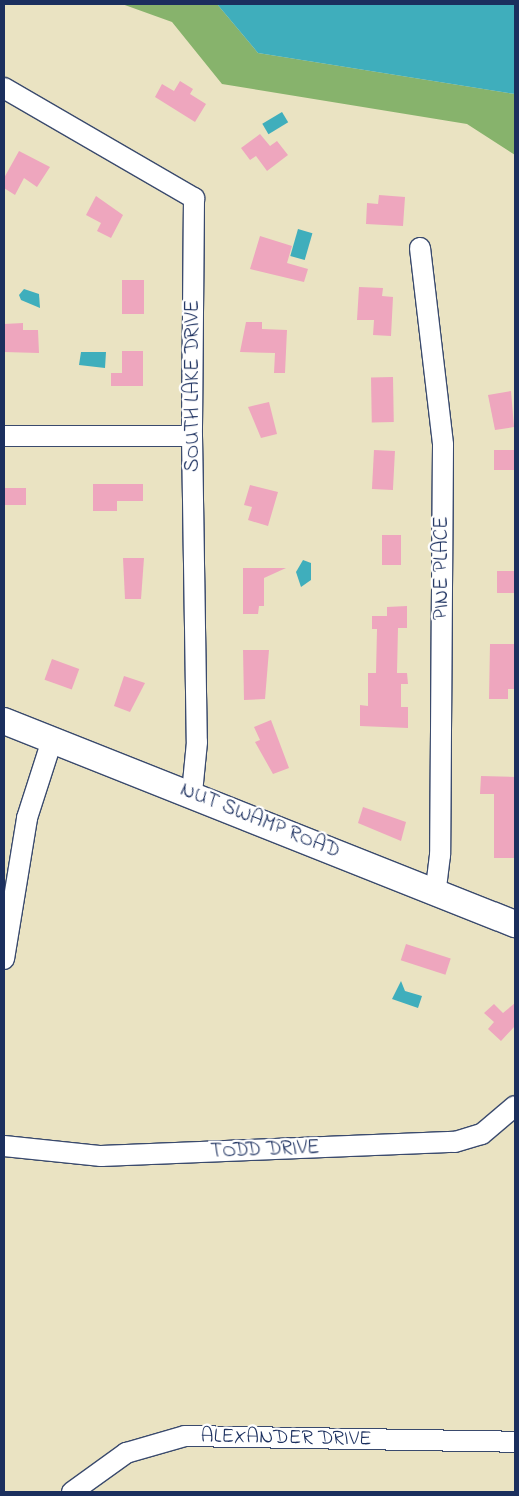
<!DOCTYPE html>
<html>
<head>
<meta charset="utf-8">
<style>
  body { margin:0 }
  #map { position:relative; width:519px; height:1496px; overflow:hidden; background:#eae3c2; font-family:"Indie Flower",sans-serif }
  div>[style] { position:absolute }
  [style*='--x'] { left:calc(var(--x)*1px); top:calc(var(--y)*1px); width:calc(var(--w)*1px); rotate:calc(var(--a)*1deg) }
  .forest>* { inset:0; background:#87b36c }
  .water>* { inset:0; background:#3faebc; transform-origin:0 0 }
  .building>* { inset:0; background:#eea6be; transform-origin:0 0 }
  .roads { filter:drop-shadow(1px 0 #3a4a6d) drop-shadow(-1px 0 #3a4a6d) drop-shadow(0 1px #3a4a6d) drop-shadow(0 -1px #3a4a6d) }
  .minor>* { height:20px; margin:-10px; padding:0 10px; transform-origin:10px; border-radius:10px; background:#fff }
  .major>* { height:26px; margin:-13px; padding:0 13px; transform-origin:13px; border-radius:13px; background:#fff }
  span { translate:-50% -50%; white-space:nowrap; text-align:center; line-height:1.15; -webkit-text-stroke:4.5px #fff; paint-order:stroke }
  .street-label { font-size:21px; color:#1b2f5e }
  .frame { position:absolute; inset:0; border:5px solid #1b2f5e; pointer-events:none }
</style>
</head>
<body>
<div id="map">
  <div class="forest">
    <div style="clip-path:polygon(122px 4px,217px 4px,258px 53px,515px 94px,515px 155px,467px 124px,222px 84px,172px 22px)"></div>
  </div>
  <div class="water">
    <div style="clip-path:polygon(217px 4px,515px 4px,515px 94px,258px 53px)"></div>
    <div style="left:282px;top:112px;width:12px;height:23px;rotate:59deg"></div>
    <div style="left:298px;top:229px;width:15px;height:28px;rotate:16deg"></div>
    <div style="clip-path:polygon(24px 289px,39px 294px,40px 308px,21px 300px,19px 295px)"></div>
    <div style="clip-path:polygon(81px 352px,106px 352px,105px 368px,79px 365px)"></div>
    <div style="clip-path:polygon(303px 560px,311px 563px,311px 580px,301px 587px,296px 572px)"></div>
    <div style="clip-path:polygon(401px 981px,405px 991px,422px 996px,418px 1008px,392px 999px)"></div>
  </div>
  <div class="building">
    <div style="clip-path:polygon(180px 81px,193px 89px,190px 94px,206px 104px,195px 122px,155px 97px,162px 84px,174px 91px)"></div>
    <div style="clip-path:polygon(260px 134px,270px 146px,277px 141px,288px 155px,267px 171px,256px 156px,250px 160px,241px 148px)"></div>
    <div style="clip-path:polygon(19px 151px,50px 167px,37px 187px,24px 178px,15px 195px,4px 188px,4px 178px)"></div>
    <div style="clip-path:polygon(379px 195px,405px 197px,403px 226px,366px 224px,367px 203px,378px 204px)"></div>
    <div style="clip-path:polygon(96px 196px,123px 215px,111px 238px,97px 231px,101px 223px,86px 215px)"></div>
    <div style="clip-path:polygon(260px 236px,292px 246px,287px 263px,308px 269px,304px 282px,250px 269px)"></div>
    <div style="left:122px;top:280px;width:22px;height:34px"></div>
    <div style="clip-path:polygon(359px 287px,383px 288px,382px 296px,393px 297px,391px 336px,373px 335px,374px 320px,357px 320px)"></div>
    <div style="clip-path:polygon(246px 322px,262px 322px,262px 329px,287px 330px,285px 373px,274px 373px,275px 353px,240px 352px)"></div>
    <div style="clip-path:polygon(23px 323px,23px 330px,38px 330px,39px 353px,4px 352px,4px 324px)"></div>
    <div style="clip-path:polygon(122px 351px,143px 351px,143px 386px,111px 386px,111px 373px,122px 373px)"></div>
    <div style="left:393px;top:377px;width:45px;height:22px;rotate:89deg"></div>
    <div style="clip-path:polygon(511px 391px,514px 427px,495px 430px,488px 395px)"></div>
    <div style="clip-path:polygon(269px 402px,277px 434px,261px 438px,248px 407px)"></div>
    <div style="left:374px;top:450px;width:21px;height:39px;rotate:3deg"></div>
    <div style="left:494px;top:450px;width:21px;height:20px"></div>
    <div style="clip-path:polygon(93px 484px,143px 484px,143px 501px,117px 501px,117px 511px,93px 511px)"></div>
    <div style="clip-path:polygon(250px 485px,278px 492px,268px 526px,248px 520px,252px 507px,244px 505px)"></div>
    <div style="left:4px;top:488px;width:22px;height:17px"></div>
    <div style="left:382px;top:535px;width:19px;height:30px"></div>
    <div style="clip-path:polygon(123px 558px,144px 558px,141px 599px,125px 599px)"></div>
    <div style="clip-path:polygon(243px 568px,286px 568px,264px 578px,264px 606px,259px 606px,258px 614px,243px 614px)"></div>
    <div style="left:497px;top:571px;width:18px;height:22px"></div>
    <div style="clip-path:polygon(407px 606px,407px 628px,398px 628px,397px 673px,407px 673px,408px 684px,401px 684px,401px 707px,408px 707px,408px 728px,360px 726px,360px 705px,368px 706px,368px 673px,376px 673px,377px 629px,372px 629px,372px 616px,387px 616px,387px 607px)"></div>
    <div style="clip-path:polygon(490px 644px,515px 644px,515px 689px,508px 689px,508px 699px,489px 699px)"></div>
    <div style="clip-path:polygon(243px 650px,269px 650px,265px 699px,244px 700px)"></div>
    <div style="left:52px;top:659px;width:29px;height:22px;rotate:20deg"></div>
    <div style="clip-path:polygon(124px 676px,145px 683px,130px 712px,114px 706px)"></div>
    <div style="clip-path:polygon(271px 720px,289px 768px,273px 774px,255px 742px,260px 740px,254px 727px)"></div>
    <div style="clip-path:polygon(481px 776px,515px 777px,515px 858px,494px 858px,494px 794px,480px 794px)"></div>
    <div style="clip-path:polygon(363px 807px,406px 822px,401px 841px,358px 823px)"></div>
    <div style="left:406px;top:944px;width:47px;height:17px;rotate:18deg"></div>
    <div style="clip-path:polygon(515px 1003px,515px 1026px,501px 1041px,488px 1029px,494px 1022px,484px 1013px,494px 1004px,503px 1013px)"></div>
  </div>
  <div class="roads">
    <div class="minor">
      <div style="--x:4;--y:88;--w:220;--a:30.1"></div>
      <div style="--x:194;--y:198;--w:238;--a:90.5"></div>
      <div style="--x:192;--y:436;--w:306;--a:89.1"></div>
      <div style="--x:197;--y:742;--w:51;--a:95.6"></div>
      <div style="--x:420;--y:248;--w:198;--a:83.3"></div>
      <div style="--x:443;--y:445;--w:410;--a:90.4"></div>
      <div style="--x:440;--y:855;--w:34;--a:97"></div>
      <div style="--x:4;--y:436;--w:188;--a:0"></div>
      <div style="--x:4;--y:959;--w:143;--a:-80.7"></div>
      <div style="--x:27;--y:818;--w:82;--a:-72.2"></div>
      <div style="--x:4;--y:1146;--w:98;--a:5.9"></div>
      <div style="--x:101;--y:1156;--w:354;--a:-2.3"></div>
      <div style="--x:455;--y:1142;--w:28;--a:-17"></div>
      <div style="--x:482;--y:1134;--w:43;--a:-40.3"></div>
      <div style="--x:72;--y:1492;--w:67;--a:-35.8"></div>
      <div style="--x:126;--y:1453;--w:61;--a:-16.1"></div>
      <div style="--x:185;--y:1436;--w:330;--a:1"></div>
    </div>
    <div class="major">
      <div style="--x:4;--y:721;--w:550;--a:21.67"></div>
    </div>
  </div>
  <div class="street-label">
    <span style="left:193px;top:386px;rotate:-90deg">SOUTH LAKE DRIVE</span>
    <span style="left:442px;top:568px;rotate:-90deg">PINE PLACE</span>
    <span style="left:260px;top:821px;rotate:22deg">NUT SWAMP ROAD</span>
    <span style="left:265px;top:1150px;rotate:-2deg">TODD DRIVE</span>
    <span style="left:286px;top:1438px;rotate:1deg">ALEXANDER DRIVE</span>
  </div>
  <div class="frame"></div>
</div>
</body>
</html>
